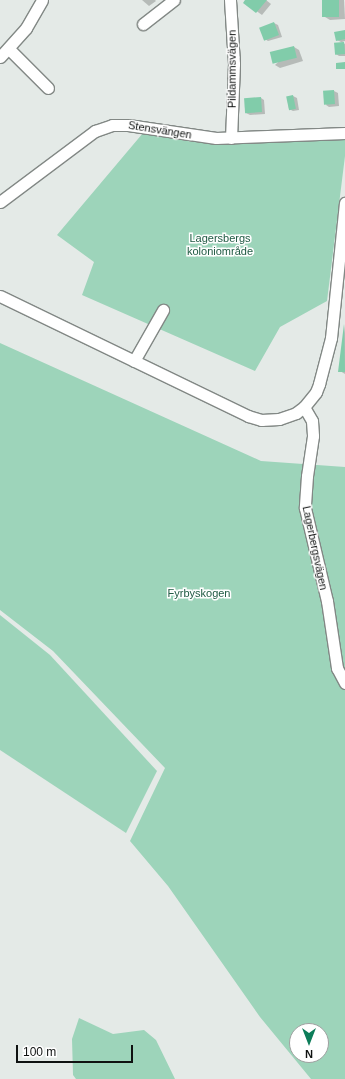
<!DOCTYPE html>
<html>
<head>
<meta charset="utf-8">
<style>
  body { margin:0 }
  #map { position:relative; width:345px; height:1079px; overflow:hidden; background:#e4eae7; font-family:Helvetica,sans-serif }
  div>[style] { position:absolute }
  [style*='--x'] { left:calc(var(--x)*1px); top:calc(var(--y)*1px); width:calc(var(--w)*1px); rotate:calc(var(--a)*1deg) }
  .green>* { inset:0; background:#9dd4ba }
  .shadow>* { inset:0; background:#0003 }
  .building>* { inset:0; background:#81ccaa; transform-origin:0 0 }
  .roads { filter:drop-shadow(1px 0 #828885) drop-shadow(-1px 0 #828885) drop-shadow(0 1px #828885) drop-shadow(0 -1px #828885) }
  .minor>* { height:11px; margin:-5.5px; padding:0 5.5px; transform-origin:5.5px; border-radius:5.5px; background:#fff }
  span { translate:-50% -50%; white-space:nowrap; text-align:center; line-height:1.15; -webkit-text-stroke:3px #fff; paint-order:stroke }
  .street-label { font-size:11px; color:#0f1211 }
  .park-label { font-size:11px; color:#215b44 }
  .north { position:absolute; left:289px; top:1023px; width:40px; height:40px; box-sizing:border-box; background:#fff; border:1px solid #9fa0a0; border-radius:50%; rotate:180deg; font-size:11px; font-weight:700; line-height:16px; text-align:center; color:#0f1211 }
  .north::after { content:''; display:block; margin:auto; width:14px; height:18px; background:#0d7d59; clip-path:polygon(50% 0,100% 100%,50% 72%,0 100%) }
  .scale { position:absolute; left:16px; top:1045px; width:117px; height:18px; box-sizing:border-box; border:2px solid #0f1211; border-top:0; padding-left:5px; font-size:12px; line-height:14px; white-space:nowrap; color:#0f1211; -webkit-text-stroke:3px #fff; paint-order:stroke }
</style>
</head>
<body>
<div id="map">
  <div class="green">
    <div style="clip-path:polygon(143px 133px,193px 142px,244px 144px,319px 138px,345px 139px,345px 156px,327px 301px,280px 327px,255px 371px,82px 295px,94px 262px,57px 235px)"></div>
    <div style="clip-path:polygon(evenodd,0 343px,261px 461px,345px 467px,345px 1079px,311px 1079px,260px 1017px,168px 886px,130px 841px,165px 768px,53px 651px,0 610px,0 343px,297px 1031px,321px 1031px,321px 1055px,297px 1055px,297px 1031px)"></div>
    <div style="clip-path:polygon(0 615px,50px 655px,157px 771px,126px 833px,0 750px)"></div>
    <div style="clip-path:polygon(79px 1018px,113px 1034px,144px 1030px,156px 1040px,175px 1079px,76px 1079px,73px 1075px,72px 1039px)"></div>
  </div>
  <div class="shadow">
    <div style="clip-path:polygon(142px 0,155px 0,156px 1px,149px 6px)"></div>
    <div style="clip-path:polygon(246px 0,266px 0,271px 4px,262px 15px,244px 2px)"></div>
    <div style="clip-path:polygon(323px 0,344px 0,345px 19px,330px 20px,325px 17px)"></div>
    <div style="clip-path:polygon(274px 23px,278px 25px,282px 37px,268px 41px,265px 39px)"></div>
    <div style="clip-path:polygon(345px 31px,345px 41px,342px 42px,345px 44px,345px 56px,339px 56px,336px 54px,343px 43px,337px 40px)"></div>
    <div style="clip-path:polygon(294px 47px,299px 50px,303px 61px,280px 68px,275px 65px)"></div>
    <div style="clip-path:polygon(334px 91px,338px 93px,339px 106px,329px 107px,326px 105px)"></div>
    <div style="clip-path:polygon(293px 96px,297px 98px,299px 110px,293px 111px,289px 109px,287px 97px)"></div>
    <div style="clip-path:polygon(261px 98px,264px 100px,265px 114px,250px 115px,246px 113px)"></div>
    <div style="clip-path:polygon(345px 324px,345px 374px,340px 371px)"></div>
  </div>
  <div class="building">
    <div style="clip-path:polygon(245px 0,267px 0,256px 13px,243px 3px)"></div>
    <div style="left:322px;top:0;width:17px;height:17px"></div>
    <div style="left:274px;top:22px;width:14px;height:16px;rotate:69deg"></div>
    <div style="clip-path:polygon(345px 30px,345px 39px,336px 41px,334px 32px)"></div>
    <div style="left:344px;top:42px;width:12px;height:10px;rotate:85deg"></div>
    <div style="left:294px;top:46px;width:12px;height:25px;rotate:76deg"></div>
    <div style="clip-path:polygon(345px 62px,345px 69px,336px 69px,336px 63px)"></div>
    <div style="left:334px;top:90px;width:14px;height:11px;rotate:86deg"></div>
    <div style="left:293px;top:95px;width:14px;height:7px;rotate:78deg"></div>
    <div style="left:261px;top:97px;width:15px;height:17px;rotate:86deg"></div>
    <div style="clip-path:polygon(344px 324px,345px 372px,338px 372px)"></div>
  </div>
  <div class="roads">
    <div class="minor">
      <div style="--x:230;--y:0;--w:64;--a:86.4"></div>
      <div style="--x:234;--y:64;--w:74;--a:92.3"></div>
      <div style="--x:143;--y:24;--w:39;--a:-38"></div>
      <div style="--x:9;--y:49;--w:55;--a:45"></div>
      <div style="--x:0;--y:57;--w:39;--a:-48"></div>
      <div style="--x:26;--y:28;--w:32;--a:-60"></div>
      <div style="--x:0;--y:202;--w:119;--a:-36.8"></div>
      <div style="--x:95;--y:131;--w:18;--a:-19"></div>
      <div style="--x:112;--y:125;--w:16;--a:0"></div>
      <div style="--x:128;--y:125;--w:89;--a:8.4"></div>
      <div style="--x:216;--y:138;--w:129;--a:-2.2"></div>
      <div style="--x:0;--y:296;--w:276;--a:25.8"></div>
      <div style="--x:248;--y:416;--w:14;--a:17"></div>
      <div style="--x:261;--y:420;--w:18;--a:-3"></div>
      <div style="--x:279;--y:419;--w:18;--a:-19"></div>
      <div style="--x:296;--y:413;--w:10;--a:-37"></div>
      <div style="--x:304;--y:407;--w:19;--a:-51"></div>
      <div style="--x:316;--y:392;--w:9;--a:-69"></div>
      <div style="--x:319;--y:384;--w:48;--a:-75.4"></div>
      <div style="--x:331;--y:338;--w:136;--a:-84.1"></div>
      <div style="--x:134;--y:361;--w:59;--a:-60.4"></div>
      <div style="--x:304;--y:407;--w:16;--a:60"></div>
      <div style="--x:312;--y:421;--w:15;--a:86"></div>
      <div style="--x:313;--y:436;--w:40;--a:98.5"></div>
      <div style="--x:307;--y:476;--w:32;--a:94"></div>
      <div style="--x:305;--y:508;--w:96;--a:76.7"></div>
      <div style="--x:327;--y:601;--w:68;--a:81.5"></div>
      <div style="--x:337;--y:668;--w:17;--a:62"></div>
    </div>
  </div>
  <div class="street-label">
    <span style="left:232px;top:69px;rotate:-90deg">Pildammsvägen</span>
    <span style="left:160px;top:130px;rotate:9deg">Stensvängen</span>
    <span style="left:315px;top:548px;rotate:78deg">Lagerbergsvägen</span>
  </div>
  <div class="park-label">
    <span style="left:220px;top:245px">Lagersbergs<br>koloniområde</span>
    <span style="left:199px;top:593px">Fyrbyskogen</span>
  </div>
  <div class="north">N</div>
  <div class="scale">100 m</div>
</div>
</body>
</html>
